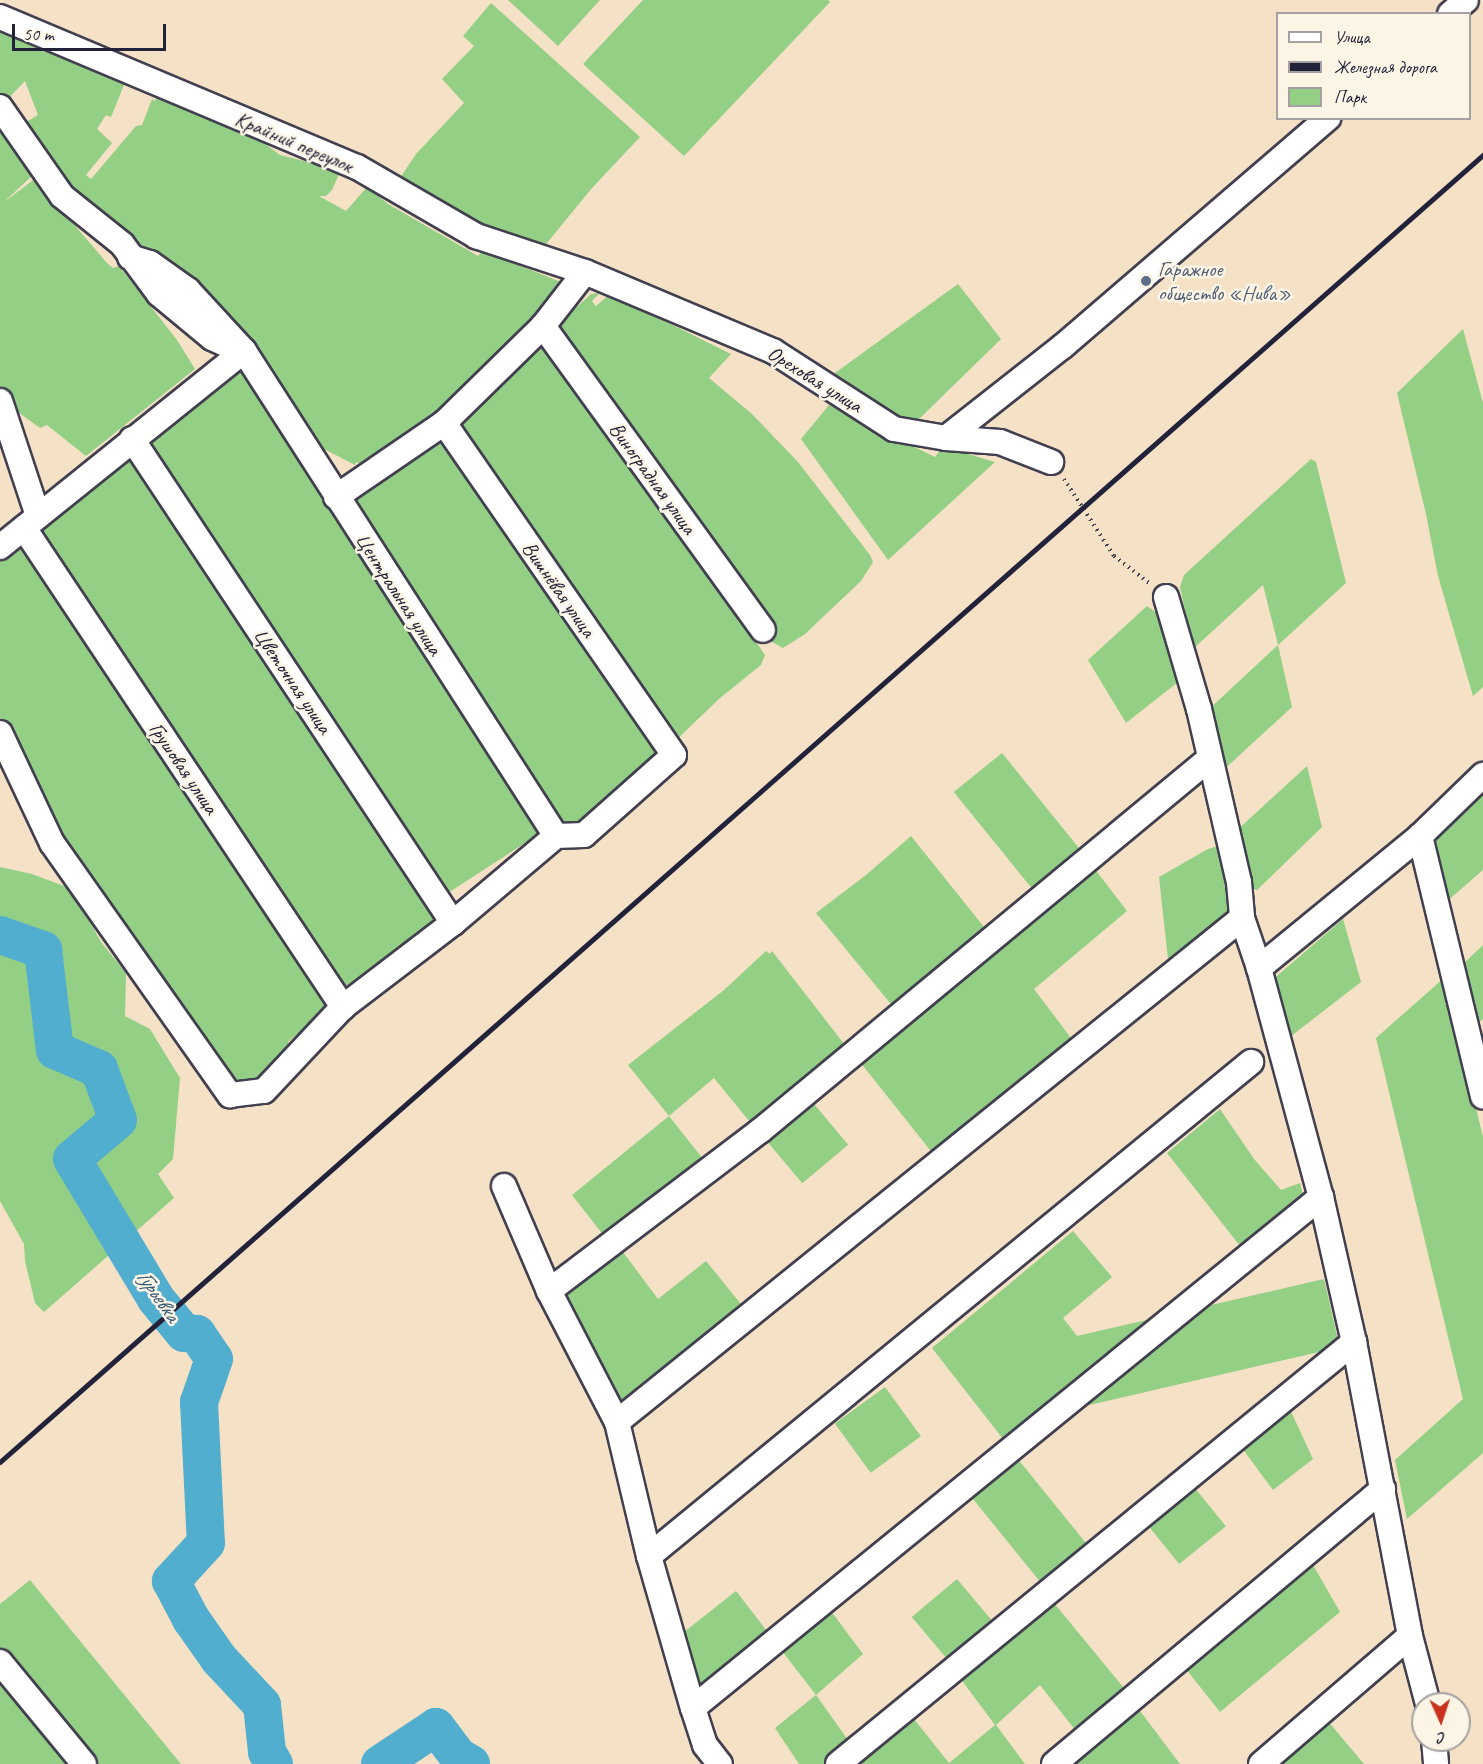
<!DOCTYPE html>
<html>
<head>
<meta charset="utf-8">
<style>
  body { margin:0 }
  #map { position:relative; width:1483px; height:1764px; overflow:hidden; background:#f5e1c5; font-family:Caveat,sans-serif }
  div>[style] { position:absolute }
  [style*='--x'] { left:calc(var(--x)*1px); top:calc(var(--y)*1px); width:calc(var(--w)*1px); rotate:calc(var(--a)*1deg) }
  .green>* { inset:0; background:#93cf84; transform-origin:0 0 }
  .river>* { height:38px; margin:-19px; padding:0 19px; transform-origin:19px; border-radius:19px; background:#51aecf }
  .path>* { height:4px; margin-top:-2px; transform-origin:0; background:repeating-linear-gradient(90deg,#423f50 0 1.5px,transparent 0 6px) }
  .roads { filter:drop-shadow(2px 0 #423f50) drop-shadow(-2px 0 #423f50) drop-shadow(0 2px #423f50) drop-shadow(0 -2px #423f50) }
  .minor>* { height:24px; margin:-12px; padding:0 12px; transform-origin:12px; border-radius:12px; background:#fff }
  .rail>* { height:4.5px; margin:-2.25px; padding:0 2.25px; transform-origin:2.25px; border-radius:2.25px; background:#22223b }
  .dots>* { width:16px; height:16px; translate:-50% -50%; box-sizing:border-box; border:3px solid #fcf5e5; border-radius:50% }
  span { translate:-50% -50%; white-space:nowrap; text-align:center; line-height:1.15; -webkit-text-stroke:5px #fcf5e5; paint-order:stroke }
  .street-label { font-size:21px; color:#22223b }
  .service-label { font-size:21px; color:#4e5e75 }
  .left { translate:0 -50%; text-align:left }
  .water-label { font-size:22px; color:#355a76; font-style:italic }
  .legend { position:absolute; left:1276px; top:12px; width:195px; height:108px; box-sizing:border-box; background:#fcf5e5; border:2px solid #a5a1a1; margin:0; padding:8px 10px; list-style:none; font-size:18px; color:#22223b }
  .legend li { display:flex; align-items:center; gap:12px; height:30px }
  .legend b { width:30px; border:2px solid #a5a1a1 }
  .north { position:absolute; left:1411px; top:1692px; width:60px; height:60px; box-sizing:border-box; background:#fcf5e5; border:2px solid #a5a1a1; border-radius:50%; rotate:177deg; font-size:16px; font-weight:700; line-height:24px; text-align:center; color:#22223b }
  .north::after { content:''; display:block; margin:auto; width:21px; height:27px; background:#c8321e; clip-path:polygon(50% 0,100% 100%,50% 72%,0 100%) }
  .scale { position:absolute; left:12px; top:24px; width:154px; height:27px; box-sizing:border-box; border:3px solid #22223b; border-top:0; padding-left:8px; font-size:18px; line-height:21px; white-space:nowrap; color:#22223b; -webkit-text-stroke:4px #fcf5e5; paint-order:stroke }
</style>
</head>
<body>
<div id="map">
  <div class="green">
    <div style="clip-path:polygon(508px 0,600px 0,558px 46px)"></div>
    <div style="clip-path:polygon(643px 0,828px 0,830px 2px,684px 156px,583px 64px)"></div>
    <div style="clip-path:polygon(491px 3px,640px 137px,592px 188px,542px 249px,518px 241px,519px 237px,483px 224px,481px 228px,396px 184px,416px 154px,464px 103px,442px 79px,474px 46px,463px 36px)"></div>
    <div style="clip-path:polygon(0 30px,39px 50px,126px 80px,111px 117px,106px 115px,97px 129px,112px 143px,86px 175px,91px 179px,136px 126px,142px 125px,152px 99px,155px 101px,158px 92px,256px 137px,280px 155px,316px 164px,339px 174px,332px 190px,326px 196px,319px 196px,346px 211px,367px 187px,388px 204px,478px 256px,482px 252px,488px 253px,566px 284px,559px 294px,448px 404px,383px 458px,368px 467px,356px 462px,355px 465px,326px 450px,322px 453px,286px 397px,72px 192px,21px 125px,38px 115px,25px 81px,4px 103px,0 99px)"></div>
    <div style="clip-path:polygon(0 126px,35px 173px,4px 202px,40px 175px,53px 200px,107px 263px,113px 268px,119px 266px,177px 340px,195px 369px,86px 456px,47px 425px,40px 428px,0 399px)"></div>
    <div style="clip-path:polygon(958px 284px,1001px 339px,914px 424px,874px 408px,828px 378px)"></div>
    <div style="clip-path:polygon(600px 293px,592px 301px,596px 306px,610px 294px,731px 354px,709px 378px,752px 414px,798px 462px,870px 555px,873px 562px,861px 581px,805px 634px,783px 648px,772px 642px,763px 629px,559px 329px,559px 323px,591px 294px)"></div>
    <div style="clip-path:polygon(1463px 329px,1483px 403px,1483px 687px,1473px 696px,1438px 576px,1426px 514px,1397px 393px)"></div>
    <div style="clip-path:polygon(542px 342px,648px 486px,765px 655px,761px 665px,720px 698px,675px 741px,458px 429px,459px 422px)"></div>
    <div style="left:241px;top:368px;width:553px;height:122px;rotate:57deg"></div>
    <div style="clip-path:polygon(829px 405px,935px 457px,942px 448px,948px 448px,995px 462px,888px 560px,801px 439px)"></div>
    <div style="clip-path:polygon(441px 436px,661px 753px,579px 824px,575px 821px,572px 825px,562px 828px,352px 503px,355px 497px,358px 499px,362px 493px,382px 479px,384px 481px)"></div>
    <div style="left:132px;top:452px;width:564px;height:124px;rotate:57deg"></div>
    <div style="clip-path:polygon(1311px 459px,1316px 462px,1346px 583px,1278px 645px,1292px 707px,1219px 774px,1206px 712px,1278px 645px,1263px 585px,1193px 649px,1180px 587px,1184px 575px)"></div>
    <div style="clip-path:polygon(23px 537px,333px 1003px,288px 1042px,291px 1049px,242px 1092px,84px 889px,0 722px,0 555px)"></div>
    <div style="clip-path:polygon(1147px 606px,1161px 616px,1178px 682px,1126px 723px,1088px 660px)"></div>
    <div style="left:1002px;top:753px;width:128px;height:62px;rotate:51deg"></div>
    <div style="clip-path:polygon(1307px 766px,1322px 827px,1257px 890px,1248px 887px,1234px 833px)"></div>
    <div style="clip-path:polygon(1483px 789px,1483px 870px,1445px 903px,1429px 842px)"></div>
    <div style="clip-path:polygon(911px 836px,988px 932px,895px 1009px,816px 913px,866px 875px)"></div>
    <div style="clip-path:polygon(1218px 846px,1233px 913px,1178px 960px,1168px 959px,1159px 877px,1208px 849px)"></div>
    <div style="clip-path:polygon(1091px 864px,1127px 911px,1034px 989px,1071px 1038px,934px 1155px,856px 1057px)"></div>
    <div style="clip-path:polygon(0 867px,32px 874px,72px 889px,101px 942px,126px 973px,125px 1016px,150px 1029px,180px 1078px,173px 1159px,158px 1174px,174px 1198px,44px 1312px,35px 1303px,25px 1261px,24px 1244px,0 1201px)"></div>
    <div style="clip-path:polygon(1343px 919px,1361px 982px,1286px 1040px,1270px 982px)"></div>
    <div style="clip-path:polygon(1483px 945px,1483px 1019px,1473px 1028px,1460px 967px)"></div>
    <div style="clip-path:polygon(766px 951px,770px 954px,772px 951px,848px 1049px,754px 1127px,714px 1078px,669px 1116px,707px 1164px,608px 1241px,572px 1195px,669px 1116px,628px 1065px,724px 990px)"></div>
    <div style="clip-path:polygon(1444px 978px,1483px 1137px,1483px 1453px,1407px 1519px,1395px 1460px,1463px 1399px,1376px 1038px)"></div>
    <div style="left:809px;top:1098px;width:61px;height:60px;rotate:50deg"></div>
    <div style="clip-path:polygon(1220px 1109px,1254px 1159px,1281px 1190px,1300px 1183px,1304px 1198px,1244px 1251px,1167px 1153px)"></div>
    <div style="clip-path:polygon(1073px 1231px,1112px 1277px,1063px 1318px,1101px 1366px,1007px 1444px,932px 1348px)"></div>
    <div style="clip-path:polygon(620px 1248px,658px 1299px,706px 1261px,745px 1309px,627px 1404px,614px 1402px,563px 1295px)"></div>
    <div style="left:1324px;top:1279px;width:70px;height:289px;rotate:77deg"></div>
    <div style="left:885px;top:1387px;width:61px;height:62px;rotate:54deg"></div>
    <div style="clip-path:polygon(1288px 1405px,1313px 1459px,1273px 1490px,1239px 1444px)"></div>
    <div style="left:1013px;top:1453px;width:123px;height:60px;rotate:51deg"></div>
    <div style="left:1190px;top:1482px;width:57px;height:60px;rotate:51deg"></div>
    <div style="clip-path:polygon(1313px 1565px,1340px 1612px,1220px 1712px,1182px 1664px)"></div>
    <div style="left:957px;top:1579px;width:61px;height:59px;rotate:50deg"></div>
    <div style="clip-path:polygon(30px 1580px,181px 1764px,94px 1764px,0 1650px,0 1604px)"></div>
    <div style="clip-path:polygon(736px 1591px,773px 1639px,700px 1688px,695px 1686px,679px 1636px)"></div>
    <div style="clip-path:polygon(1049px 1597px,1128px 1693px,1079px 1735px,1040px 1685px,996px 1725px,1025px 1764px,850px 1764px,910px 1714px,949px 1763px,995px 1725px,957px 1674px)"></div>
    <div style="clip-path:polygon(828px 1607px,863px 1654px,816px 1695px,853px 1747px,831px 1764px,799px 1764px,775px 1728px,816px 1695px,779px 1647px)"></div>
    <div style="clip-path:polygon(0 1678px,69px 1764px,0 1764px)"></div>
    <div style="clip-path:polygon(1134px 1703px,1180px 1764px,1062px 1764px)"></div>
    <div style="clip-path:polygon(1327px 1720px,1364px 1764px,1273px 1764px)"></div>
  </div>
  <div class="river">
    <div style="--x:0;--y:935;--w:46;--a:19.2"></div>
    <div style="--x:43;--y:950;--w:101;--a:83.2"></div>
    <div style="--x:55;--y:1050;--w:48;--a:23.4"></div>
    <div style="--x:99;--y:1069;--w:54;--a:69.6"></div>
    <div style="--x:118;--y:1120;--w:60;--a:139.7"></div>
    <div style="--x:72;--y:1159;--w:163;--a:59"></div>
    <div style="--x:156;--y:1299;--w:44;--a:50.5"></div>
    <div style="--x:184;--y:1333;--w:13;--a:4"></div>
    <div style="--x:197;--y:1334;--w:30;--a:56"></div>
    <div style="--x:214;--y:1359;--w:46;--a:109.2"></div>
    <div style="--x:199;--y:1402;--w:141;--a:87.2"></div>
    <div style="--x:206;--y:1543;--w:52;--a:132.6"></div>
    <div style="--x:171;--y:1581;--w:43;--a:62.2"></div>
    <div style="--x:191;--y:1619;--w:49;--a:55"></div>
    <div style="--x:219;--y:1659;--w:63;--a:46.9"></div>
    <div style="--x:262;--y:1705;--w:47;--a:83.9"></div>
    <div style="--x:267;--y:1752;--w:14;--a:60"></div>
    <div style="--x:380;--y:1764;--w:67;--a:-33.5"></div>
    <div style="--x:436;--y:1727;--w:38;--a:53"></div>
    <div style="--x:459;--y:1757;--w:14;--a:30"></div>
  </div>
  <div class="path">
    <div style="--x:1064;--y:479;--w:92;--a:57"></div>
    <div style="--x:1114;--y:556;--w:44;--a:37.6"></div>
  </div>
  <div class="roads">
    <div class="minor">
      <div style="--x:1450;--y:14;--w:21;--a:-41"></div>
      <div style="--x:0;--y:17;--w:387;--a:22.8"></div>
      <div style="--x:357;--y:167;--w:138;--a:30.1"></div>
      <div style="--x:476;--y:236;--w:115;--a:18.3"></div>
      <div style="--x:585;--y:272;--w:204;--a:22.8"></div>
      <div style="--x:773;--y:351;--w:144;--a:32.8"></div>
      <div style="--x:894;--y:429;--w:53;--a:9.8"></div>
      <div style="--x:946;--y:438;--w:54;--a:4.2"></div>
      <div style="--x:1000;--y:442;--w:55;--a:21.4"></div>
      <div style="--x:0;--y:107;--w:108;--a:55.1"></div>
      <div style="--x:62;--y:196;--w:77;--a:38.7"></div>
      <div style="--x:122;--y:244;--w:62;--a:53.5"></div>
      <div style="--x:159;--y:294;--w:69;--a:39.7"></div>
      <div style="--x:212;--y:338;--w:17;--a:24"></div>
      <div style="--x:130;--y:257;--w:21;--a:17"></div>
      <div style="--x:150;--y:263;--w:47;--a:35.4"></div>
      <div style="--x:188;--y:290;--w:83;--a:47.4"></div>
      <div style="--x:244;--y:351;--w:577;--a:57.25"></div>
      <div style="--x:543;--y:326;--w:375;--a:54.1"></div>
      <div style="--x:0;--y:401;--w:121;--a:71.7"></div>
      <div style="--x:946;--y:438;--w:149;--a:-38.2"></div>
      <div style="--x:1063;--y:346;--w:350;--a:-40.7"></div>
      <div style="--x:132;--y:439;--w:581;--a:56.45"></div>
      <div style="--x:336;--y:497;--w:131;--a:-34.4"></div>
      <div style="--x:444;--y:423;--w:139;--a:-44.4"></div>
      <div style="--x:543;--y:326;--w:68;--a:-52.1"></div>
      <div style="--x:24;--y:528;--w:576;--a:56.34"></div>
      <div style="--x:0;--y:547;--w:313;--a:-38.8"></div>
      <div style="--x:1166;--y:597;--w:117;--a:73.6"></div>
      <div style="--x:1199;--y:709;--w:178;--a:77"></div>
      <div style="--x:1239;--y:882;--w:36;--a:85"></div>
      <div style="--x:1242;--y:918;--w:53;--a:71.2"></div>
      <div style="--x:1259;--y:968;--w:237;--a:74.9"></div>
      <div style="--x:1321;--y:1197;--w:149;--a:77.2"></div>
      <div style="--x:1354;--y:1342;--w:299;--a:79.2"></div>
      <div style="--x:1410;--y:1636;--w:70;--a:75.2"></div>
      <div style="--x:0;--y:733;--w:122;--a:64.7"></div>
      <div style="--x:52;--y:843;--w:309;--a:54.8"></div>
      <div style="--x:230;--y:1095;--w:34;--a:-7"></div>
      <div style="--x:264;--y:1091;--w:115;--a:-46.8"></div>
      <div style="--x:343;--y:1007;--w:138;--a:-37.4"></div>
      <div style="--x:453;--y:923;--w:135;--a:-40.2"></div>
      <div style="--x:556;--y:836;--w:28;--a:-2"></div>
      <div style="--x:584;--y:835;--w:120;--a:-41.6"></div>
      <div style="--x:674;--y:755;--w:404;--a:-124.7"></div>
      <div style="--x:1420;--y:836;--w:268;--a:76.4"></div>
      <div style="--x:1259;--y:968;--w:208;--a:-39.3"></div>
      <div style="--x:1420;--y:836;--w:88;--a:-44.1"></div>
      <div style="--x:504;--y:1186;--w:114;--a:66.8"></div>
      <div style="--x:549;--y:1291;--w:148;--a:62.6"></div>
      <div style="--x:617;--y:1422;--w:138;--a:76.6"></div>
      <div style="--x:649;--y:1556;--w:158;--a:73.9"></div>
      <div style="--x:693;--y:1708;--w:39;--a:72"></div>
      <div style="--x:705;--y:1745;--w:24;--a:52"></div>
      <div style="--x:549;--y:1291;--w:265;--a:-37.2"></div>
      <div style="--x:760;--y:1131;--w:583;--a:-39.64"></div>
      <div style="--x:617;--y:1422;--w:803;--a:-38.88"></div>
      <div style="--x:649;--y:1556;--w:779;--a:-39.37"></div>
      <div style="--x:0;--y:1662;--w:132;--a:50.5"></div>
      <div style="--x:693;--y:1708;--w:810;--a:-39.14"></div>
      <div style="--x:1434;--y:1740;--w:24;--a:85"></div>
      <div style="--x:838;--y:1764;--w:667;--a:-39.28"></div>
      <div style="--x:1054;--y:1764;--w:429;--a:-39.9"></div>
      <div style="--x:1261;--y:1764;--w:196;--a:-40.7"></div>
    </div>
  </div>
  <div class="rail">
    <div style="--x:0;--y:1462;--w:1977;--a:-41.39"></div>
  </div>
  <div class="dots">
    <div style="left:1146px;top:281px;background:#5c6f8a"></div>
  </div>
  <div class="street-label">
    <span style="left:294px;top:142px;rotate:23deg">Крайний переулок</span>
    <span style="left:815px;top:379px;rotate:32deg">Ореховая улица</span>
    <span style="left:653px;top:478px;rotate:54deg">Виноградная улица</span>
    <span style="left:559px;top:589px;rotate:55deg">Вишнёвая улица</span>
    <span style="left:399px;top:594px;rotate:57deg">Центральная улица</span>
    <span style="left:293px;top:681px;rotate:56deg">Цветочная улица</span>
    <span style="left:184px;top:768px;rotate:56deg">Грушовая улица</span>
  </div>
  <div class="service-label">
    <span class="left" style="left:1158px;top:281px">Гаражное<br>общество «Нива»</span>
  </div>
  <div class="water-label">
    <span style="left:158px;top:1296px;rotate:55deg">Гурьевка</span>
  </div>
  <ul class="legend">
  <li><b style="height:8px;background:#fff"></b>Улица</li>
  <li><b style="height:8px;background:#22223b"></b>Железная дорога</li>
  <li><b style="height:16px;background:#93cf84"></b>Парк</li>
  </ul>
  <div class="north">С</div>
  <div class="scale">50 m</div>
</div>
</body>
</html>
